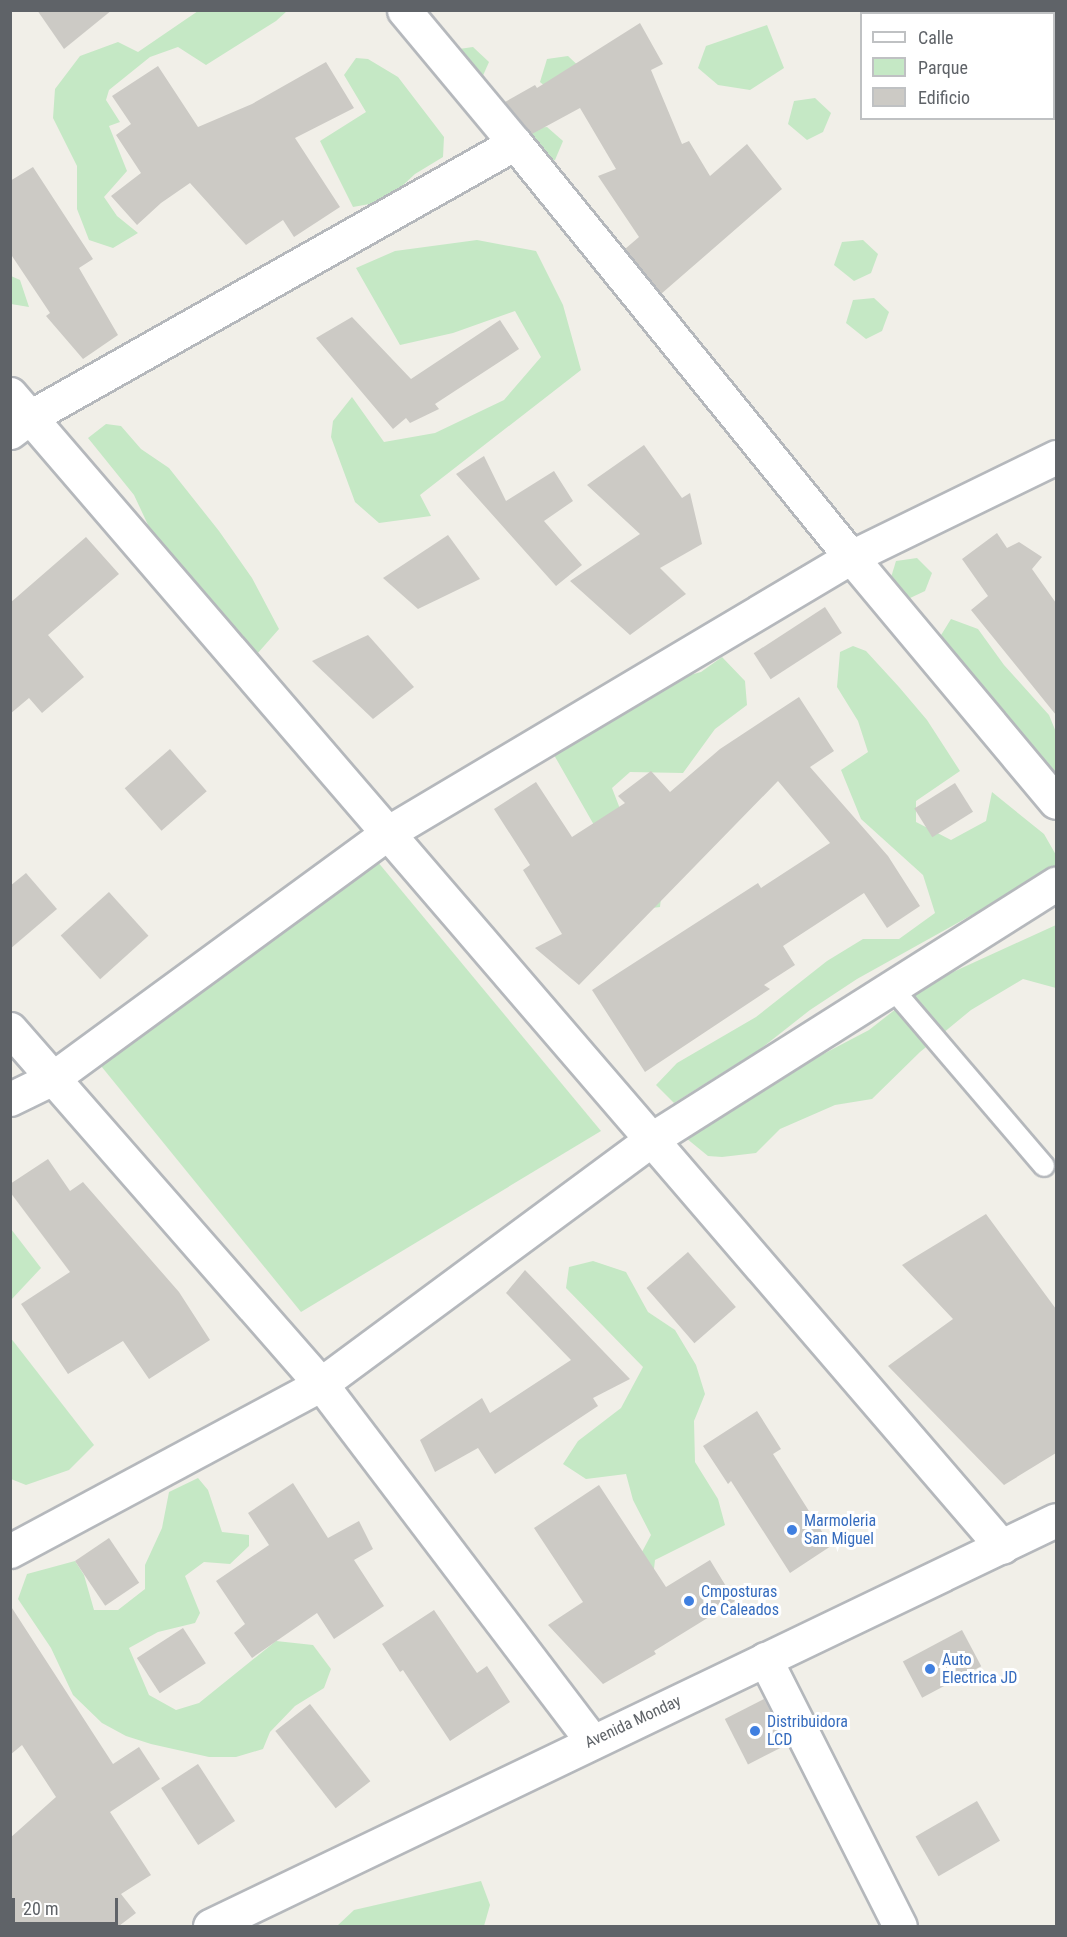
<!DOCTYPE html>
<html>
<head>
<meta charset="utf-8">
<style>
  body { margin:0 }
  #map { position:relative; width:1067px; height:1937px; overflow:hidden; background:#f1efe8; font-family:"Roboto Condensed",sans-serif }
  div>[style] { position:absolute }
  [style*='--x'] { left:calc(var(--x)*1px); top:calc(var(--y)*1px); width:calc(var(--w)*1px); rotate:calc(var(--a)*1deg) }
  .green>* { inset:0; background:#c5e8c5 }
  .building>* { inset:0; background:#cccac5; transform-origin:0 0 }
  .roads { filter:drop-shadow(2px 0 #b5b8bc) drop-shadow(-2px 0 #b5b8bc) drop-shadow(0 2px #b5b8bc) drop-shadow(0 -2px #b5b8bc) }
  .lane>* { height:20px; margin:-10px; padding:0 10px; transform-origin:10px; border-radius:10px; background:#fff }
  .street>* { height:33px; margin:-16.5px; padding:0 16.5px; transform-origin:16.5px; border-radius:16.5px; background:#fff }
  .secondary>* { height:33px; margin:-16.5px; padding:0 16.5px; transform-origin:16.5px; border-radius:16.5px; background:#fff }
  .dots>* { width:16px; height:16px; translate:-50% -50%; box-sizing:border-box; border:3px solid #fff; border-radius:50% }
  span { translate:-50% -50%; white-space:nowrap; text-align:center; line-height:1.15; -webkit-text-stroke:6px #fff; paint-order:stroke }
  .shop-label { font-size:16px; color:#366cbe }
  .left { translate:0 -50%; text-align:left }
  .street-label { font-size:16px; color:#5f6368 }
  .frame { position:absolute; inset:0; border:12px solid #5f6368; pointer-events:none }
  .legend { position:absolute; left:860px; top:12px; width:195px; height:108px; box-sizing:border-box; background:#fff; border:2px solid #bfc1c3; margin:0; padding:8px 10px; list-style:none; font-size:18px; color:#5f6368 }
  .legend li { display:flex; align-items:center; gap:12px; height:30px }
  .legend b { width:30px; border:2px solid #bfc1c3 }
  .scale { position:absolute; left:12px; top:1898px; width:106px; height:27px; box-sizing:border-box; border:3px solid #5f6368; border-top:0; padding-left:8px; font-size:18px; line-height:21px; white-space:nowrap; color:#5f6368; -webkit-text-stroke:4px #fff; paint-order:stroke }
</style>
</head>
<body>
<div id="map">
  <div class="green">
    <div style="clip-path:polygon(198px 11px,287px 11px,276px 21px,206px 65px,178px 47px,150px 57px,109px 90px,106px 100px,120px 122px,109px 126px,127px 171px,104px 197px,117px 216px,138px 233px,113px 248px,89px 240px,77px 209px,77px 166px,53px 118px,55px 89px,80px 56px,118px 42px,138px 52px)"></div>
    <div style="clip-path:polygon(767px 25px,784px 68px,750px 90px,718px 85px,698px 68px,706px 46px)"></div>
    <div style="clip-path:polygon(473px 47px,489px 62px,481px 80px,452px 50px)"></div>
    <div style="clip-path:polygon(568px 56px,584px 71px,559px 98px,540px 82px,547px 59px)"></div>
    <div style="clip-path:polygon(356px 58px,368px 59px,398px 77px,444px 137px,443px 157px,415px 174px,386px 201px,353px 207px,320px 141px,366px 112px,344px 75px)"></div>
    <div style="clip-path:polygon(815px 98px,831px 113px,823px 132px,807px 140px,788px 124px,794px 101px)"></div>
    <div style="clip-path:polygon(547px 127px,563px 141px,555px 160px,539px 168px,519px 152px,526px 129px)"></div>
    <div style="clip-path:polygon(477px 240px,536px 251px,563px 305px,581px 370px,420px 495px,431px 516px,379px 523px,355px 502px,331px 437px,333px 421px,352px 397px,384px 442px,435px 433px,504px 400px,541px 357px,515px 311px,453px 333px,400px 345px,356px 268px,395px 251px)"></div>
    <div style="clip-path:polygon(863px 240px,878px 254px,871px 273px,854px 281px,834px 265px,842px 242px)"></div>
    <div style="clip-path:polygon(11px 276px,20px 280px,29px 307px,11px 304px)"></div>
    <div style="clip-path:polygon(874px 298px,889px 312px,882px 331px,866px 339px,846px 323px,853px 300px)"></div>
    <div style="clip-path:polygon(106px 424px,121px 426px,141px 449px,169px 468px,219px 531px,252px 578px,279px 629px,257px 654px,229px 628px,179px 591px,134px 495px,88px 438px)"></div>
    <div style="clip-path:polygon(917px 558px,932px 573px,925px 591px,908px 599px,889px 584px,896px 561px)"></div>
    <div style="clip-path:polygon(951px 619px,978px 629px,1004px 665px,1049px 715px,1056px 732px,1056px 779px,938px 640px)"></div>
    <div style="clip-path:polygon(853px 646px,866px 651px,899px 687px,927px 720px,960px 771px,916px 801px,916px 822px,951px 840px,986px 821px,992px 792px,1044px 834px,1056px 855px,1056px 868px,857px 979px,810px 1010px,759px 1050px,674px 1103px,656px 1085px,677px 1063px,756px 1017px,827px 961px,863px 939px,899px 939px,935px 913px,923px 875px,861px 819px,841px 770px,868px 752px,858px 721px,837px 687px,840px 652px)"></div>
    <div style="clip-path:polygon(722px 657px,745px 681px,747px 705px,715px 729px,683px 773px,630px 772px,612px 788px,622px 814px,663px 880px,660px 907px,636px 910px,594px 825px,550px 748px,653px 685px,701px 672px)"></div>
    <div style="clip-path:polygon(377px 861px,601px 1131px,301px 1312px,97px 1061px)"></div>
    <div style="clip-path:polygon(1056px 925px,1056px 988px,1023px 979px,971px 1010px,920px 1052px,872px 1099px,835px 1105px,780px 1129px,756px 1153px,722px 1157px,708px 1156px,686px 1138px,791px 1071px,869px 1030px,929px 983px)"></div>
    <div style="clip-path:polygon(11px 1229px,41px 1268px,11px 1300px)"></div>
    <div style="clip-path:polygon(593px 1261px,626px 1272px,648px 1312px,675px 1330px,696px 1365px,705px 1394px,694px 1421px,695px 1462px,718px 1499px,725px 1525px,655px 1560px,653px 1578px,634px 1567px,651px 1535px,633px 1500px,626px 1474px,586px 1479px,563px 1464px,578px 1441px,621px 1408px,643px 1367px,566px 1288px,569px 1267px)"></div>
    <div style="clip-path:polygon(10px 1337px,94px 1445px,69px 1470px,26px 1485px,11px 1479px)"></div>
    <div style="clip-path:polygon(198px 1478px,208px 1490px,222px 1532px,249px 1535px,249px 1546px,230px 1564px,204px 1562px,185px 1576px,200px 1613px,195px 1623px,158px 1632px,129px 1648px,149px 1695px,176px 1710px,199px 1703px,276px 1641px,313px 1645px,331px 1669px,324px 1688px,295px 1706px,270px 1732px,263px 1749px,236px 1757px,209px 1757px,151px 1744px,126px 1736px,102px 1723px,73px 1695px,51px 1648px,18px 1599px,27px 1574px,75px 1561px,84px 1575px,94px 1610px,118px 1610px,145px 1589px,145px 1565px,162px 1528px,169px 1492px)"></div>
    <div style="clip-path:polygon(481px 1881px,490px 1905px,484px 1926px,337px 1926px,354px 1910px)"></div>
  </div>
  <div class="building">
    <div style="clip-path:polygon(37px 10px,112px 10px,64px 49px)"></div>
    <div style="clip-path:polygon(640px 23px,663px 64px,651px 70px,682px 144px,689px 141px,710px 176px,747px 144px,782px 189px,661px 294px,625px 249px,639px 237px,598px 176px,616px 169px,580px 108px,532px 134px,505px 102px,535px 85px,537px 88px)"></div>
    <div style="clip-path:polygon(326px 62px,354px 108px,295px 138px,340px 207px,294px 237px,283px 220px,246px 245px,190px 183px,161px 203px,137px 225px,111px 196px,141px 173px,116px 135px,131px 124px,112px 96px,158px 66px,198px 127px,252px 104px)"></div>
    <div style="clip-path:polygon(33px 167px,93px 259px,79px 268px,118px 335px,83px 359px,46px 316px,50px 313px,10px 253px,10px 181px)"></div>
    <div style="clip-path:polygon(352px 317px,411px 379px,500px 320px,519px 349px,435px 404px,439px 409px,410px 423px,406px 418px,393px 429px,316px 338px)"></div>
    <div style="clip-path:polygon(644px 445px,682px 498px,690px 493px,702px 544px,660px 568px,686px 594px,630px 635px,570px 581px,640px 534px,587px 485px)"></div>
    <div style="clip-path:polygon(484px 456px,506px 501px,554px 471px,573px 501px,544px 521px,582px 565px,556px 586px,456px 474px)"></div>
    <div style="clip-path:polygon(997px 533px,1007px 548px,1019px 542px,1042px 557px,1032px 569px,1056px 603px,1056px 715px,971px 610px,988px 596px,962px 559px)"></div>
    <div style="clip-path:polygon(448px 535px,480px 579px,418px 609px,383px 578px)"></div>
    <div style="clip-path:polygon(86px 537px,119px 574px,48px 635px,84px 677px,42px 713px,29px 698px,10px 714px,10px 603px)"></div>
    <div style="left:825px;top:607px;width:31px;height:85px;rotate:57deg"></div>
    <div style="clip-path:polygon(368px 635px,414px 687px,373px 719px,312px 661px)"></div>
    <div style="clip-path:polygon(799px 697px,834px 751px,810px 767px,888px 856px,920px 906px,887px 928px,864px 893px,783px 946px,795px 965px,764px 985px,770px 989px,645px 1072px,592px 990px,758px 883px,761px 888px,830px 843px,778px 781px,579px 985px,535px 948px,562px 934px,523px 870px,530px 865px,494px 809px,536px 782px,572px 837px,625px 803px,618px 796px,651px 771px,670px 792px,720px 749px)"></div>
    <div style="left:170px;top:749px;width:56px;height:60px;rotate:49deg"></div>
    <div style="left:955px;top:783px;width:34px;height:48px;rotate:58deg"></div>
    <div style="clip-path:polygon(26px 873px,57px 909px,10px 949px,10px 886px)"></div>
    <div style="left:109px;top:892px;width:59px;height:65px;rotate:48deg"></div>
    <div style="clip-path:polygon(48px 1159px,70px 1191px,83px 1182px,179px 1292px,210px 1340px,149px 1379px,123px 1341px,68px 1374px,21px 1304px,70px 1272px,10px 1192px,10px 1184px)"></div>
    <div style="clip-path:polygon(986px 1214px,1056px 1309px,1056px 1453px,1004px 1485px,888px 1366px,953px 1319px,902px 1265px)"></div>
    <div style="left:688px;top:1252px;width:73px;height:55px;rotate:49deg"></div>
    <div style="clip-path:polygon(525px 1270px,630px 1379px,593px 1398px,598px 1406px,495px 1474px,478px 1448px,435px 1472px,420px 1440px,482px 1398px,490px 1413px,571px 1360px,506px 1293px)"></div>
    <div style="clip-path:polygon(757px 1411px,781px 1449px,773px 1454px,831px 1546px,790px 1573px,731px 1481px,728px 1484px,703px 1446px)"></div>
    <div style="clip-path:polygon(293px 1483px,328px 1538px,359px 1521px,373px 1549px,354px 1560px,384px 1606px,334px 1639px,317px 1613px,252px 1658px,234px 1633px,245px 1624px,216px 1581px,269px 1545px,248px 1513px)"></div>
    <div style="clip-path:polygon(599px 1485px,666px 1587px,710px 1560px,735px 1601px,654px 1651px,656px 1654px,603px 1684px,548px 1625px,583px 1602px,534px 1528px)"></div>
    <div style="left:109px;top:1538px;width:54px;height:41px;rotate:56deg"></div>
    <div style="clip-path:polygon(10px 1605px,113px 1764px,139px 1747px,160px 1779px,110px 1812px,151px 1875px,121px 1894px,136px 1913px,119px 1926px,10px 1926px,10px 1838px,56px 1797px,22px 1745px,10px 1755px)"></div>
    <div style="clip-path:polygon(434px 1610px,477px 1673px,487px 1666px,510px 1702px,450px 1741px,403px 1670px,400px 1672px,382px 1644px)"></div>
    <div style="left:183px;top:1628px;width:42px;height:55px;rotate:57deg"></div>
    <div style="left:962px;top:1630px;width:41px;height:67px;rotate:62deg"></div>
    <div style="left:764px;top:1699px;width:51px;height:44px;rotate:63deg"></div>
    <div style="left:310px;top:1704px;width:98px;height:44px;rotate:52deg"></div>
    <div style="left:198px;top:1764px;width:68px;height:44px;rotate:57deg"></div>
    <div style="left:977px;top:1801px;width:46px;height:71px;rotate:60deg"></div>
  </div>
  <div class="roads">
    <div class="lane">
      <div style="--x:892;--y:988;--w:234;--a:49.5"></div>
    </div>
    <div class="street">
      <div style="--x:404;--y:10;--w:173;--a:50.2"></div>
      <div style="--x:515;--y:143;--w:533;--a:50.94"></div>
      <div style="--x:851;--y:557;--w:319;--a:50.1"></div>
      <div style="--x:10;--y:394;--w:1521;--a:49.29"></div>
      <div style="--x:10;--y:432;--w:25;--a:-37"></div>
      <div style="--x:30;--y:417;--w:557;--a:-29.46"></div>
      <div style="--x:10;--y:1029;--w:472;--a:48.8"></div>
      <div style="--x:321;--y:1384;--w:448;--a:52.8"></div>
      <div style="--x:10;--y:1099;--w:48;--a:-26"></div>
      <div style="--x:53;--y:1078;--w:416;--a:-36.2"></div>
      <div style="--x:389;--y:832;--w:538;--a:-30.76"></div>
      <div style="--x:851;--y:557;--w:228;--a:-26"></div>
      <div style="--x:10;--y:1551;--w:353;--a:-28.2"></div>
      <div style="--x:321;--y:1384;--w:412;--a:-36.5"></div>
      <div style="--x:652;--y:1139;--w:478;--a:-32.3"></div>
      <div style="--x:765;--y:1659;--w:299;--a:63.2"></div>
    </div>
    <div class="secondary">
      <div style="--x:210;--y:1926;--w:938;--a:-25.64"></div>
    </div>
  </div>
  <div class="dots">
    <div style="left:792px;top:1530px;background:#3f7fe0"></div>
    <div style="left:689px;top:1601px;background:#3f7fe0"></div>
    <div style="left:930px;top:1669px;background:#3f7fe0"></div>
    <div style="left:755px;top:1731px;background:#3f7fe0"></div>
  </div>
  <div class="shop-label">
    <span class="left" style="left:804px;top:1530px">Marmoleria<br>San Miguel</span>
    <span class="left" style="left:701px;top:1601px">Cmposturas<br>de Caleados</span>
    <span class="left" style="left:942px;top:1669px">Auto<br>Electrica JD</span>
    <span class="left" style="left:767px;top:1731px">Distribuidora<br>LCD</span>
  </div>
  <div class="street-label">
    <span style="left:633px;top:1722px;rotate:-25deg">Avenida Monday</span>
  </div>
  <div class="frame"></div>
  <ul class="legend">
  <li><b style="height:8px;background:#fff"></b>Calle</li>
  <li><b style="height:16px;background:#c5e8c5"></b>Parque</li>
  <li><b style="height:16px;background:#cccac5"></b>Edificio</li>
  </ul>
  <div class="scale">20 m</div>
</div>
</body>
</html>
